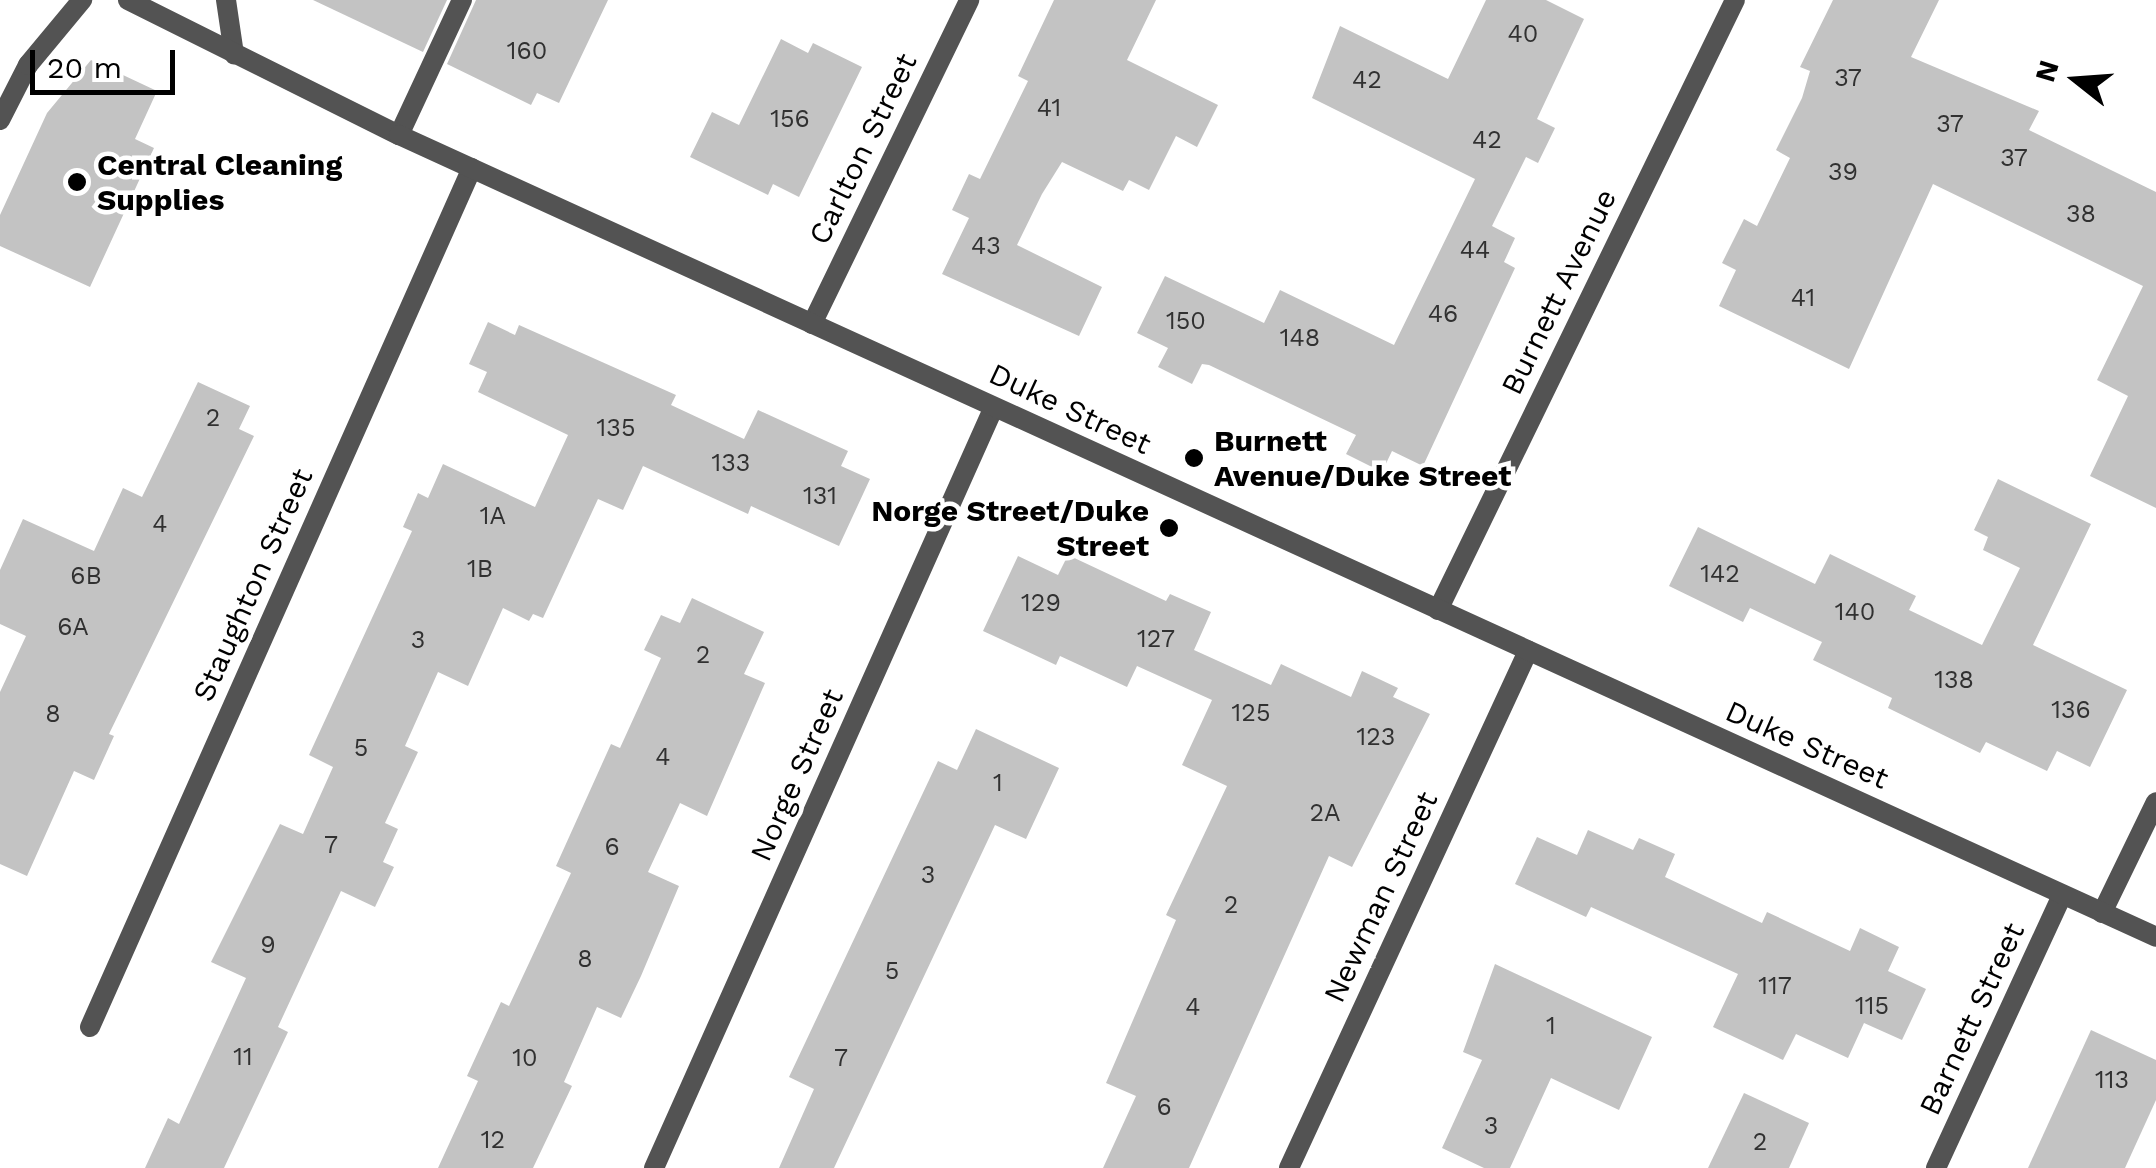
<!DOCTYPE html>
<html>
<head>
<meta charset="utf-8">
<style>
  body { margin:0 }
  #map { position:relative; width:2156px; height:1168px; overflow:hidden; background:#fff; font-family:"Work Sans",sans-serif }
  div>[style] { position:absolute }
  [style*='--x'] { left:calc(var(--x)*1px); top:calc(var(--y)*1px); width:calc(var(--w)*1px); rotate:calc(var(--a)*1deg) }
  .building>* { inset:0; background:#c3c3c3 }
  .service>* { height:20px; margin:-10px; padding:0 10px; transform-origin:10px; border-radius:10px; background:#535353 }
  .minor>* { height:20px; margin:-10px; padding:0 10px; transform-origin:10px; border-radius:10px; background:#535353 }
  .tertiary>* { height:20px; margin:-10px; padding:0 10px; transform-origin:10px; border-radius:10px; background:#535353 }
  .dots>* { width:28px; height:28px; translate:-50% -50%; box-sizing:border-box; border:5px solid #fff; border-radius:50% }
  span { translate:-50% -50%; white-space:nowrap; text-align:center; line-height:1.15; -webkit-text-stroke:9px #fff; paint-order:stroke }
  .number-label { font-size:25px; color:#313131 }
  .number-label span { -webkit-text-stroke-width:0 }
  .street-label { font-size:30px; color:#000 }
  .poi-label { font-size:30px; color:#000; font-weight:700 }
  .left { translate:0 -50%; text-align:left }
  .right { translate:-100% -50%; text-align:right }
  .north { position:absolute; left:2026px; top:30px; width:100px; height:100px; -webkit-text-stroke:8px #fff; paint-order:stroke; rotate:287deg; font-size:28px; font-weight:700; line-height:40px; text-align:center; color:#000 }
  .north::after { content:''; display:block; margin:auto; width:35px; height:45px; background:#000; clip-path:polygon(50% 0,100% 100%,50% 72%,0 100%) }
  .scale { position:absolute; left:30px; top:50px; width:145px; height:45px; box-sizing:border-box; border:5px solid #000; border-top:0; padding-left:12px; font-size:30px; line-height:35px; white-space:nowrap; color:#000; -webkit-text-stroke:8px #fff; paint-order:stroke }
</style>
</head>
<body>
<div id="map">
  <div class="building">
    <div style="clip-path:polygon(313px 0,447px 0,423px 52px)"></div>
    <div style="clip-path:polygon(476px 0,608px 0,559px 103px,537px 93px,531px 105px,447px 64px)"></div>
    <div style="clip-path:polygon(1054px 0,1156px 0,1127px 60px,1218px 105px,1197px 147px,1176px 136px,1149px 190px,1129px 180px,1123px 191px,1062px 162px,1042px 194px,1017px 245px,1102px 287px,1079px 336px,942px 274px,969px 218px,952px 210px,969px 174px,980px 179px,1028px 81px,1018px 76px)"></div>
    <div style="clip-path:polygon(1486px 0,1546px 0,1584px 19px,1537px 119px,1555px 128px,1538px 163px,1526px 157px,1492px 226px,1515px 238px,1504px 262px,1515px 268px,1423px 466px,1392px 451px,1382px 472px,1346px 454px,1356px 435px,1209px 365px,1202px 364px,1192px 384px,1158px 367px,1168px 348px,1137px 333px,1165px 276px,1264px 323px,1280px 290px,1394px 345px,1475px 179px,1312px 98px,1340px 26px,1448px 79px)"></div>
    <div style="clip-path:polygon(1833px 0,1939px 0,1911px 57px,2039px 111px,2029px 130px,2156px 192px,2156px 508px,2090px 476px,2128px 396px,2097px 380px,2143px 286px,1933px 184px,1849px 369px,1719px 306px,1736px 270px,1722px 263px,1744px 219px,1757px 226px,1790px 158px,1776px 150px,1802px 98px,1810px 71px,1800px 67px)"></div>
    <div style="clip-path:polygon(781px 39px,808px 53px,813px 43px,862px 67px,799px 197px,773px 184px,768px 195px,690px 157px,712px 112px,739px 125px)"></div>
    <div style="clip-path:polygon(91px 60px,157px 91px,135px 139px,154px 148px,90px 287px,0 246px,0 215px,47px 113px)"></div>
    <div style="clip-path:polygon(488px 322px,515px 335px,519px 325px,676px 395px,671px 405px,744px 439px,758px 410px,848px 451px,841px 466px,870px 479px,839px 546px,751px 506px,748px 514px,643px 466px,623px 510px,598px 499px,543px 618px,533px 614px,529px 621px,503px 608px,468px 686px,438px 672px,405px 746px,418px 752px,385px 823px,398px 829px,383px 862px,394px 867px,375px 907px,341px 891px,278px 1027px,288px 1032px,224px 1168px,145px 1168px,168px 1118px,179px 1124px,246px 978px,211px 962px,280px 824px,303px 834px,333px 767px,309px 755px,412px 531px,403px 527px,418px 493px,428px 498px,443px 464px,535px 507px,568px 435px,478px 392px,487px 372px,469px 364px)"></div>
    <div style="clip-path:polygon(198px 382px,250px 406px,239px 429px,254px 436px,109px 734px,114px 736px,94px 780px,74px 771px,27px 876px,0 864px,0 692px,26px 636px,0 624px,0 570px,23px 519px,94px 551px,123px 488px,142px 497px)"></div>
    <div style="clip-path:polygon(1998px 479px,2091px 524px,2033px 645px,2127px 690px,2090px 767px,2057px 751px,2047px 771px,1986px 742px,1980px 753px,1888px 708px,1892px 698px,1813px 660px,1822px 642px,1750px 608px,1743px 622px,1669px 586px,1698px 527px,1815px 584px,1830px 554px,1916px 596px,1909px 610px,1982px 645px,2020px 568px,1983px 550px,1988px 537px,1974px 530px)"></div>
    <div style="clip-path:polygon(1068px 555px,1166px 601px,1170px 594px,1211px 612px,1194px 650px,1271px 685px,1281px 664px,1351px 697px,1362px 671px,1398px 688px,1393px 697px,1430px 714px,1352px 867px,1329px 856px,1189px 1168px,1103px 1168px,1136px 1096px,1106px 1083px,1176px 920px,1166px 915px,1227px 786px,1182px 765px,1212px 700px,1137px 666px,1127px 687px,1060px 656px,1056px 665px,983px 631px,1018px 556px,1058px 575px)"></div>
    <div style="clip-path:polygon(692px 598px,764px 632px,744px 674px,765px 683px,707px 816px,680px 803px,648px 872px,679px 886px,641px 976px,621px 1018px,597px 1007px,564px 1082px,572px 1086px,533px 1168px,438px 1168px,478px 1081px,467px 1076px,501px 1002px,509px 1006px,571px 873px,556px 866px,611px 744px,620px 748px,661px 658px,644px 650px,661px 615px,680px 623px)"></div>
    <div style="clip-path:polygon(976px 729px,1059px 768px,1026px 839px,995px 825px,834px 1168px,779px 1168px,814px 1089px,789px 1077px,938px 761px,957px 770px)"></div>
    <div style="clip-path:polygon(1588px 830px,1633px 850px,1639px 838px,1675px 854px,1665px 877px,1762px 923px,1767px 912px,1850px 951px,1860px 928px,1899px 947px,1888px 971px,1926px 989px,1902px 1040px,1864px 1023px,1848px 1058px,1796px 1034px,1783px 1060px,1713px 1027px,1738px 974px,1591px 907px,1586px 917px,1515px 884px,1537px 837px,1577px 855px)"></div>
    <div style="clip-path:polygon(1495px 964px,1652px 1037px,1619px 1110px,1551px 1078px,1510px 1168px,1484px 1168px,1442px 1148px,1482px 1060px,1463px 1052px)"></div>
    <div style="clip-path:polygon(2091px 1030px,2156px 1060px,2156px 1100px,2125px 1168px,2028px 1168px)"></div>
    <div style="clip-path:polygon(1744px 1093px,1809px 1123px,1789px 1168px,1708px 1168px)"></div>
  </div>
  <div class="service">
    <div style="--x:226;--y:0;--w:55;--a:81.6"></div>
    <div style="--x:0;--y:120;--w:62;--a:-63"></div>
    <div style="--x:28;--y:65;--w:85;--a:-50.3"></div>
    <div style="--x:399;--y:135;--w:149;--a:-65"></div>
  </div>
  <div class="minor">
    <div style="--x:812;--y:324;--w:360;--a:-64.1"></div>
    <div style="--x:1438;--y:610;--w:678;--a:-64.04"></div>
    <div style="--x:2102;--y:913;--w:123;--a:-64.1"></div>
    <div style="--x:90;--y:1027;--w:940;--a:-66.03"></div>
    <div style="--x:654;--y:1168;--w:833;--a:-65.93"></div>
    <div style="--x:1289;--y:1168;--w:570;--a:-65.19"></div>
    <div style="--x:1936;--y:1168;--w:301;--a:-65.2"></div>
  </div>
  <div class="tertiary">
    <div style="--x:128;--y:0;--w:303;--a:26.5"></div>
    <div style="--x:399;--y:135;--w:1931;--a:24.53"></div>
  </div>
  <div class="dots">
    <div style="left:77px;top:182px;background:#000"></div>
    <div style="left:1194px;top:458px;background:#000"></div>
    <div style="left:1169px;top:528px;background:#000"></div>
  </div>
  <div class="number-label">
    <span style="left:1523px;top:34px">40</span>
    <span style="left:527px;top:51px">160</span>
    <span style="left:1848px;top:78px">37</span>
    <span style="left:1367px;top:80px">42</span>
    <span style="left:1049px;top:108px">41</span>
    <span style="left:790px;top:119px">156</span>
    <span style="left:1950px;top:124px">37</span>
    <span style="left:1487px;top:140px">42</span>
    <span style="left:2014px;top:158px">37</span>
    <span style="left:1843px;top:172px">39</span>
    <span style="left:2081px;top:214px">38</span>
    <span style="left:986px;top:246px">43</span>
    <span style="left:1475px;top:250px">44</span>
    <span style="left:1803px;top:298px">41</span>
    <span style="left:1443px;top:314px">46</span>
    <span style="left:1186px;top:321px">150</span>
    <span style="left:1300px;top:338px">148</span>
    <span style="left:213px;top:418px">2</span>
    <span style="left:616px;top:428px">135</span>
    <span style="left:731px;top:463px">133</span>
    <span style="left:820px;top:496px">131</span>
    <span style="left:493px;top:516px">1A</span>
    <span style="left:160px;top:524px">4</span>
    <span style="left:480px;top:569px">1B</span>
    <span style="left:1720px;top:574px">142</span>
    <span style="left:86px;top:576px">6B</span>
    <span style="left:1041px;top:603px">129</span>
    <span style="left:1855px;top:612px">140</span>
    <span style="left:73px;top:627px">6A</span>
    <span style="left:1156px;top:639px">127</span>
    <span style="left:418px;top:640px">3</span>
    <span style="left:703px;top:655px">2</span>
    <span style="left:1954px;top:680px">138</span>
    <span style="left:2071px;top:710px">136</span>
    <span style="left:1251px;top:713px">125</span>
    <span style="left:53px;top:714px">8</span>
    <span style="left:1376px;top:737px">123</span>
    <span style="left:361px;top:748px">5</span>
    <span style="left:663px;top:757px">4</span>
    <span style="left:998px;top:783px">1</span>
    <span style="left:1325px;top:813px">2A</span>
    <span style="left:331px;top:845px">7</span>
    <span style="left:612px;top:847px">6</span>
    <span style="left:928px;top:875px">3</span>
    <span style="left:1231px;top:905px">2</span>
    <span style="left:268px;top:945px">9</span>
    <span style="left:585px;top:959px">8</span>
    <span style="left:892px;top:971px">5</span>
    <span style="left:1775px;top:986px">117</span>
    <span style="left:1872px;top:1006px">115</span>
    <span style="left:1193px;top:1007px">4</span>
    <span style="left:1551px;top:1026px">1</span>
    <span style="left:243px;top:1057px">11</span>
    <span style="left:525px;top:1058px">10</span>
    <span style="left:841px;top:1058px">7</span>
    <span style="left:2112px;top:1080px">113</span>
    <span style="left:1164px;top:1107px">6</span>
    <span style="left:1491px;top:1126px">3</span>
    <span style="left:493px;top:1140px">12</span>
    <span style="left:1760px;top:1142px">2</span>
  </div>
  <div class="street-label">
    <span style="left:863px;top:149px;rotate:-64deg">Carlton Street</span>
    <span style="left:1559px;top:292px;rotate:-64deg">Burnett Avenue</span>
    <span style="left:1070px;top:409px;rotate:25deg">Duke Street</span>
    <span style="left:253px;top:585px;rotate:-66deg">Staughton Street</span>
    <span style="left:1807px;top:745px;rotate:24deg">Duke Street</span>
    <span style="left:797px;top:775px;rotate:-66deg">Norge Street</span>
    <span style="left:1381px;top:897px;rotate:-65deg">Newman Street</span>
    <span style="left:1972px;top:1019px;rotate:-65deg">Barnett Street</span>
  </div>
  <div class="poi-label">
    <span class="left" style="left:97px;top:182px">Central Cleaning<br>Supplies</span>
    <span class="left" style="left:1214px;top:458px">Burnett<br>Avenue/Duke Street</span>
    <span class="right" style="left:1149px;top:528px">Norge Street/Duke<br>Street</span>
  </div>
  <div class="north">N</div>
  <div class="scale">20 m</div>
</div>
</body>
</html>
